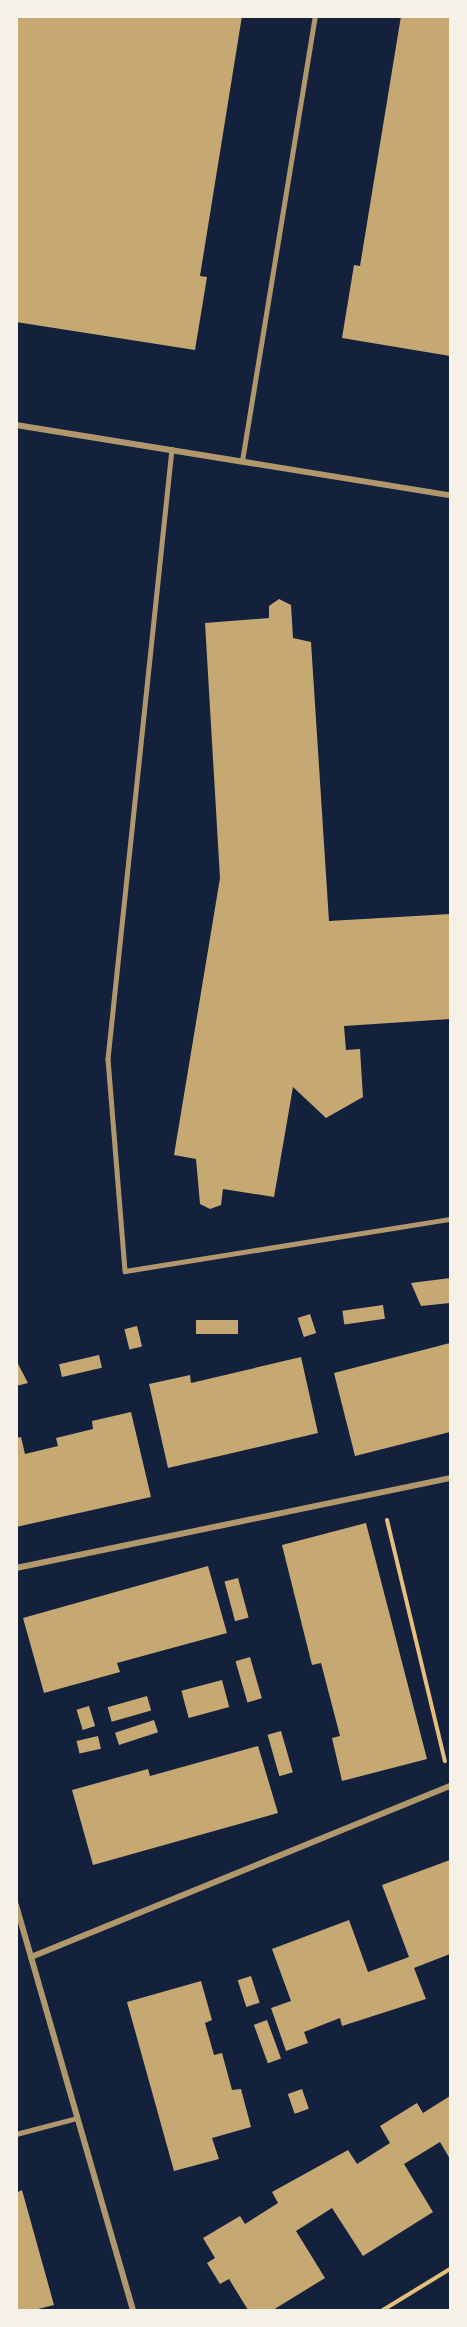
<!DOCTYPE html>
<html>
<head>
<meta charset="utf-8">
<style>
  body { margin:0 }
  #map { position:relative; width:467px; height:2327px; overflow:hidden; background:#14213d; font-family:"Times New Roman",serif }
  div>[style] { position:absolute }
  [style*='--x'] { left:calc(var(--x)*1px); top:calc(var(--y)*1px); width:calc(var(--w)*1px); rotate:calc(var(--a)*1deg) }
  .building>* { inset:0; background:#c6a872; transform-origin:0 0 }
  .path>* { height:4px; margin:-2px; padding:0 2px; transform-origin:2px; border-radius:2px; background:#e5c07b }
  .service>* { height:4.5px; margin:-2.25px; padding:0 2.25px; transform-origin:2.25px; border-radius:2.25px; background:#b1986c }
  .minor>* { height:6px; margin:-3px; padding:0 3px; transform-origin:3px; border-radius:3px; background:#b1986c }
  span { translate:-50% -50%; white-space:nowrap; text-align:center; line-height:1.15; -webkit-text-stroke:6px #f6f1e7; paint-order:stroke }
  .frame { position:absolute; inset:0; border:18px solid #f6f1e7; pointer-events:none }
</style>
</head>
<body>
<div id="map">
  <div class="building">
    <div style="clip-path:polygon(16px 16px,242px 16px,200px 276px,207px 277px,195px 350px,16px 322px)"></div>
    <div style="clip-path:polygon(401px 16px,450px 16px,450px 356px,342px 338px,354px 265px,360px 266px)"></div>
    <div style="clip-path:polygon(279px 599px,291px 605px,293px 638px,311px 642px,329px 921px,450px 914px,450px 1019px,344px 1026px,346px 1050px,360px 1049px,363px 1097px,326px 1118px,293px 1087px,274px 1197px,223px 1189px,221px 1205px,210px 1209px,200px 1204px,196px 1159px,174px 1155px,220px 878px,205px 623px,269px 618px,269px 606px)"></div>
    <div style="clip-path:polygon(450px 1278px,450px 1303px,421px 1306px,411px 1283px)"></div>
    <div style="left:383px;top:1305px;width:14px;height:41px;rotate:82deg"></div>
    <div style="left:310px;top:1314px;width:20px;height:13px;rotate:72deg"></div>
    <div style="left:196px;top:1320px;width:42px;height:14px"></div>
    <div style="left:137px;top:1326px;width:21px;height:13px;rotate:76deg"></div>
    <div style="clip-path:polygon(450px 1343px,450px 1432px,355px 1456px,334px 1373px)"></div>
    <div style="left:99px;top:1355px;width:13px;height:41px;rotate:77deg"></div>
    <div style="clip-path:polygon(301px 1357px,318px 1433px,168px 1468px,149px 1384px,190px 1375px,191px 1383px)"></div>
    <div style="clip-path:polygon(16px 1360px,28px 1383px,16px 1386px)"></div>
    <div style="clip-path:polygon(131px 1412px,151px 1497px,16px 1527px,16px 1438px,21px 1437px,25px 1454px,58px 1446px,56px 1438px,93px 1429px,92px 1421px)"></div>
    <div style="clip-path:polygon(366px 1523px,427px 1759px,342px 1781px,332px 1738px,340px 1736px,321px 1663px,312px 1665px,282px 1545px)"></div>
    <div style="clip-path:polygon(208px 1566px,227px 1633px,117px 1663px,120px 1672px,44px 1693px,23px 1618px)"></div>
    <div style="left:238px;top:1578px;width:41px;height:14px;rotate:75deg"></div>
    <div style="left:250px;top:1657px;width:43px;height:15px;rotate:74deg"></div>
    <div style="left:222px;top:1680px;width:28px;height:42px;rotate:75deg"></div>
    <div style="left:147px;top:1696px;width:15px;height:41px;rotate:74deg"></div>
    <div style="left:89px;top:1706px;width:21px;height:13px;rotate:73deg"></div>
    <div style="left:154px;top:1720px;width:13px;height:41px;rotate:72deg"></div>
    <div style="left:281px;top:1731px;width:43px;height:14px;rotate:74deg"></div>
    <div style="left:98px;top:1736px;width:13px;height:22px;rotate:77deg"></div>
    <div style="clip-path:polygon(258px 1746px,278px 1813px,93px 1865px,72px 1790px,148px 1769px,150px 1776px)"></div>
    <div style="clip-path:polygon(450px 1860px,450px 1954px,414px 1968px,426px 1999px,342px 2026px,340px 2018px,304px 2032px,308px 2043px,286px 2051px,271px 2008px,291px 2001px,272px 1949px,349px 1920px,368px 1972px,409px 1957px,382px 1885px)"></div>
    <div style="left:251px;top:1976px;width:28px;height:14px;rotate:72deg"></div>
    <div style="clip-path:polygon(201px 1981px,212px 2020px,205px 2023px,214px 2055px,222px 2053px,232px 2090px,241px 2089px,251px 2127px,212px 2138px,219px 2159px,174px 2171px,127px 2002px)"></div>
    <div style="left:267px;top:2020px;width:41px;height:14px;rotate:70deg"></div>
    <div style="left:302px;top:2089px;width:21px;height:15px;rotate:71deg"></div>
    <div style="clip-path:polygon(450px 2096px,450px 2159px,440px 2142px,404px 2164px,433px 2212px,363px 2256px,332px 2208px,296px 2231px,325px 2278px,273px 2310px,248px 2310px,229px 2279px,220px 2284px,207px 2263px,215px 2258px,203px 2238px,240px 2216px,245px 2224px,278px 2203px,272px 2192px,348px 2150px,357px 2164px,390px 2143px,380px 2126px,417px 2103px,423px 2113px)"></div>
    <div style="clip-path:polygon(22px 2190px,54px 2305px,34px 2310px,16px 2310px,16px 2193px)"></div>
  </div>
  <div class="path">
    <div style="--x:387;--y:1520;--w:248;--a:76.5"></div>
    <div style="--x:383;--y:2310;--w:79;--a:-31.5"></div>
  </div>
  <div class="service">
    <div style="--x:172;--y:449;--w:613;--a:95.99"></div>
    <div style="--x:108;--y:1059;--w:213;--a:85.4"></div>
    <div style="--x:125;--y:1271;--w:329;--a:-9.1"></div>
    <div style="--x:242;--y:461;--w:451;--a:-80.7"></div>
    <div style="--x:16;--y:2134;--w:63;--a:-14.7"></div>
  </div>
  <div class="minor">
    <div style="--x:16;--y:425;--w:440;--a:9.2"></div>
    <div style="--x:16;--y:1568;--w:443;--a:-11.7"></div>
    <div style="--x:16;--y:1905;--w:422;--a:73.9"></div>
    <div style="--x:31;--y:1957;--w:453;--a:-22.2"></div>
  </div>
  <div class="frame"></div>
</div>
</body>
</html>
